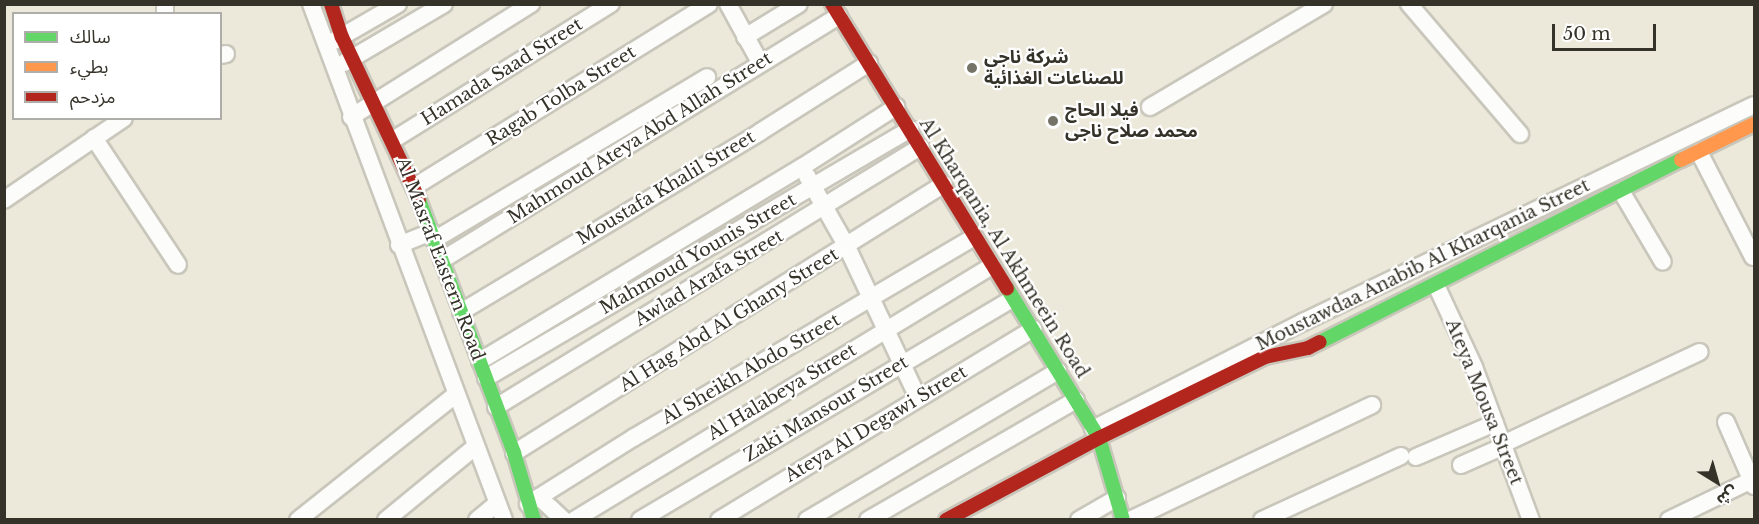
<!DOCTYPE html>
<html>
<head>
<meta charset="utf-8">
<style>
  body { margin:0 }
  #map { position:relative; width:1759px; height:524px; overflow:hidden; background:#ece9db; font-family:"Libre Baskerville","Noto Sans Arabic",serif }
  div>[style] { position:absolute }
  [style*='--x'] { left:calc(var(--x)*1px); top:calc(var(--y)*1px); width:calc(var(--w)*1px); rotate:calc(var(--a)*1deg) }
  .roads { filter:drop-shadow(2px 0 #c9c6bb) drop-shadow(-2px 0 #c9c6bb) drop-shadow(0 2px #c9c6bb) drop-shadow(0 -2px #c9c6bb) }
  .street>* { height:16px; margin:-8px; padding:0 8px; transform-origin:8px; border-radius:8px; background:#fcfcfa }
  .fast>* { height:14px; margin:-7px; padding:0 7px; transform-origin:7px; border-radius:7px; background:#63d668 }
  .slow>* { height:14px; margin:-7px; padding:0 7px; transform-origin:7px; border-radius:7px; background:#ff974d }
  .jam>* { height:14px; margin:-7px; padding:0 7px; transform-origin:7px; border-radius:7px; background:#b3261e }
  .dots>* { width:16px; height:16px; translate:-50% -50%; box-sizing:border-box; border:3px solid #fff; border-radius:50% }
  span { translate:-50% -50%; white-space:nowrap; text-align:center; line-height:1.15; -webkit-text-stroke:4.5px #fff; paint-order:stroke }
  .poi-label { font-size:18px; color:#353329; font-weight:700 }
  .left { translate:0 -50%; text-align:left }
  .street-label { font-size:18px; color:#353329 }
  .frame { position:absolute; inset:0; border:6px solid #353329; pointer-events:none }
  .legend { position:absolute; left:12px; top:12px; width:210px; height:108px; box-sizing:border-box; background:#fff; border:2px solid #aeada9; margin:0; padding:8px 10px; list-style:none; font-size:18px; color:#353329 }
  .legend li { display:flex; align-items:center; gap:12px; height:30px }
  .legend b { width:30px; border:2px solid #aeada9 }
  .north { position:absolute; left:1687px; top:452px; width:60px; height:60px; -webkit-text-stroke:4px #fff; paint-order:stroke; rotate:143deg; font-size:16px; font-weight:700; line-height:24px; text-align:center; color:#353329 }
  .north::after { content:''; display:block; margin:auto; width:21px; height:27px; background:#353329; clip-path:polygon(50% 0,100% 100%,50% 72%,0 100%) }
  .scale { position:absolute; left:1552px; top:24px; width:104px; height:27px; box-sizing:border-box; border:3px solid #353329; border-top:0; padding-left:8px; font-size:18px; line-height:21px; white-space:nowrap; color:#353329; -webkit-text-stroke:4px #fff; paint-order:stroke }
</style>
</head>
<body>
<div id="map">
  <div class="roads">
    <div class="street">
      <div style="--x:165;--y:4;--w:10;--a:90"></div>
      <div style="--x:311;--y:4;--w:551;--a:69.49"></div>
      <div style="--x:728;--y:4;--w:68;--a:61.2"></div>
      <div style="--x:1409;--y:4;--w:171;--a:49.5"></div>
      <div style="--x:745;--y:37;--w:63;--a:-31.4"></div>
      <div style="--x:334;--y:41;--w:74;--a:-30"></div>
      <div style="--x:220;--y:55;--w:6;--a:-9"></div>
      <div style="--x:344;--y:63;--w:116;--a:-30.5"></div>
      <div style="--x:1150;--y:107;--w:202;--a:-30.6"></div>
      <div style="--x:351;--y:117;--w:213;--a:-32.1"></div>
      <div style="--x:94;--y:138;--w:152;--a:56.5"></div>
      <div style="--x:393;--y:140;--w:257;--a:-32"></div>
      <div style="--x:1699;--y:152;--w:118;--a:62.8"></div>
      <div style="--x:807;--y:176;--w:81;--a:60.6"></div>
      <div style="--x:847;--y:247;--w:167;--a:64.8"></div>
      <div style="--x:414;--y:187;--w:347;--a:-31.8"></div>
      <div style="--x:1621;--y:191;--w:82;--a:59.4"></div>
      <div style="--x:4;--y:200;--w:145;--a:-34.3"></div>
      <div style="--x:434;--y:240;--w:318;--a:-30.8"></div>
      <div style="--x:399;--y:245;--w:35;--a:-22"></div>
      <div style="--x:442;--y:260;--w:466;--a:-31.6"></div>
      <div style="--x:1436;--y:285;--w:90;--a:65.1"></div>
      <div style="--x:1474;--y:367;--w:163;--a:69.6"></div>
      <div style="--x:461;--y:312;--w:349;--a:-31"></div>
      <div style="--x:760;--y:132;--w:129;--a:-32.3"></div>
      <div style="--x:480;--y:361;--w:376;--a:-31.1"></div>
      <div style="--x:802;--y:167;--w:112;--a:-32.6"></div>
      <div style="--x:486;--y:378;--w:492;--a:-30.4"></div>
      <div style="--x:496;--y:407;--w:498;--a:-31.5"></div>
      <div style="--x:1726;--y:422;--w:70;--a:66.4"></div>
      <div style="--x:1093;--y:429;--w:236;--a:-27"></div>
      <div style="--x:1303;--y:322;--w:500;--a:-25.69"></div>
      <div style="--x:1503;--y:444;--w:217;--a:-25.1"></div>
      <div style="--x:514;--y:453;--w:507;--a:-32.03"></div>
      <div style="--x:1416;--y:457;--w:86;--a:-23.3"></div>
      <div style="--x:1461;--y:465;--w:47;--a:-23.8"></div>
      <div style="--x:539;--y:497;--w:34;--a:43"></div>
      <div style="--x:528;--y:504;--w:124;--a:-32.2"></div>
      <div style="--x:633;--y:438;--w:396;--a:-30.5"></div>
      <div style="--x:298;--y:520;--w:201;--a:-38.5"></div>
      <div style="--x:386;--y:520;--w:115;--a:-39.4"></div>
      <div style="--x:477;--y:520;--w:26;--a:-40"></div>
      <div style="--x:574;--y:520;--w:489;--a:-31.3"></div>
      <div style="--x:640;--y:520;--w:433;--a:-30.7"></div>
      <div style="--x:719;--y:520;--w:368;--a:-31.3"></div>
      <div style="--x:807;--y:520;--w:292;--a:-30.7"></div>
      <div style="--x:868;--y:520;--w:240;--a:-30"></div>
      <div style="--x:1079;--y:520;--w:44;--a:-30.1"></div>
      <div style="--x:1130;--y:520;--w:268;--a:-25.4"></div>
      <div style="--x:1262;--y:520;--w:153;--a:-24.7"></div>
      <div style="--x:1669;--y:520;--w:94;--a:-25.8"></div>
    </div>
    <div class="fast">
      <div style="--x:419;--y:200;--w:270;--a:69.4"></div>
      <div style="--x:514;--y:453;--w:70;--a:73.4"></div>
      <div style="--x:1007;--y:288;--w:176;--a:58.5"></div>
      <div style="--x:1099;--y:438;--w:85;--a:73.7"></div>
      <div style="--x:1320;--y:342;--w:404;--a:-26.8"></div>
    </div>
    <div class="slow">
      <div style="--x:1681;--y:160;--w:81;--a:-26.3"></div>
    </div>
    <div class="jam">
      <div style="--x:331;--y:4;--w:35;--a:72"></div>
      <div style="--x:342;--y:37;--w:180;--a:64.7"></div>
      <div style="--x:832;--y:4;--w:334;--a:58.4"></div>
      <div style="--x:946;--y:520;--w:174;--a:-28.2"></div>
      <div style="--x:1099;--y:438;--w:185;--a:-26"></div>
      <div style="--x:1265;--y:357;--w:44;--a:-11.8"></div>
      <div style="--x:1308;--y:348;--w:13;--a:-27"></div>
    </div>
  </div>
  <div class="dots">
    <div style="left:972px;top:68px;background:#757367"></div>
    <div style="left:1053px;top:121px;background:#757367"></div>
  </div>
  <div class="poi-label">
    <span class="left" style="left:984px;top:68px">شركة ناجى<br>للصناعات الغذائية</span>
    <span class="left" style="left:1065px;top:121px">فيلا الحاج<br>محمد صلاح ناجى</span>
  </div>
  <div class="street-label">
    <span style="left:502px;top:72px;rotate:-32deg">Hamada Saad Street</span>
    <span style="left:561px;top:96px;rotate:-32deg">Ragab Tolba Street</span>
    <span style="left:640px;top:138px;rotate:-32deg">Mahmoud Ateya Abd Allah Street</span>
    <span style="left:666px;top:188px;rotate:-31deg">Moustafa Khalil Street</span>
    <span style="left:1004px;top:248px;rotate:58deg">Al Kharqania, Al Akhmeein Road</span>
    <span style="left:698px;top:254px;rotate:-30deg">Mahmoud Younis Street</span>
    <span style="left:440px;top:259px;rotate:69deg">Al Masraf Eastern Road</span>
    <span style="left:1423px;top:265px;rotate:-26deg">Moustawdaa Anabib Al Kharqania Street</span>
    <span style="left:709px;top:278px;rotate:-31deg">Awlad Arafa Street</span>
    <span style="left:729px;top:320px;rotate:-32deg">Al Hag Abd Al Ghany Street</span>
    <span style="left:751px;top:369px;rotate:-30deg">Al Sheikh Abdo Street</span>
    <span style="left:782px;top:392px;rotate:-31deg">Al Halabeya Street</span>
    <span style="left:1484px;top:402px;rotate:68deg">Ateya Mousa Street</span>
    <span style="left:826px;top:409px;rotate:-31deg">Zaki Mansour Street</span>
    <span style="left:876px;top:424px;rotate:-31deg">Ateya Al Degawi Street</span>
  </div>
  <div class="frame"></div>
  <ul class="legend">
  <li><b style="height:8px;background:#63d668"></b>سالك</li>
  <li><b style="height:8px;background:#ff974d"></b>بطيء</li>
  <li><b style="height:8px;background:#b3261e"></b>مزدحم</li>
  </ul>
  <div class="north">ش</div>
  <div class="scale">50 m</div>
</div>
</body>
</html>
